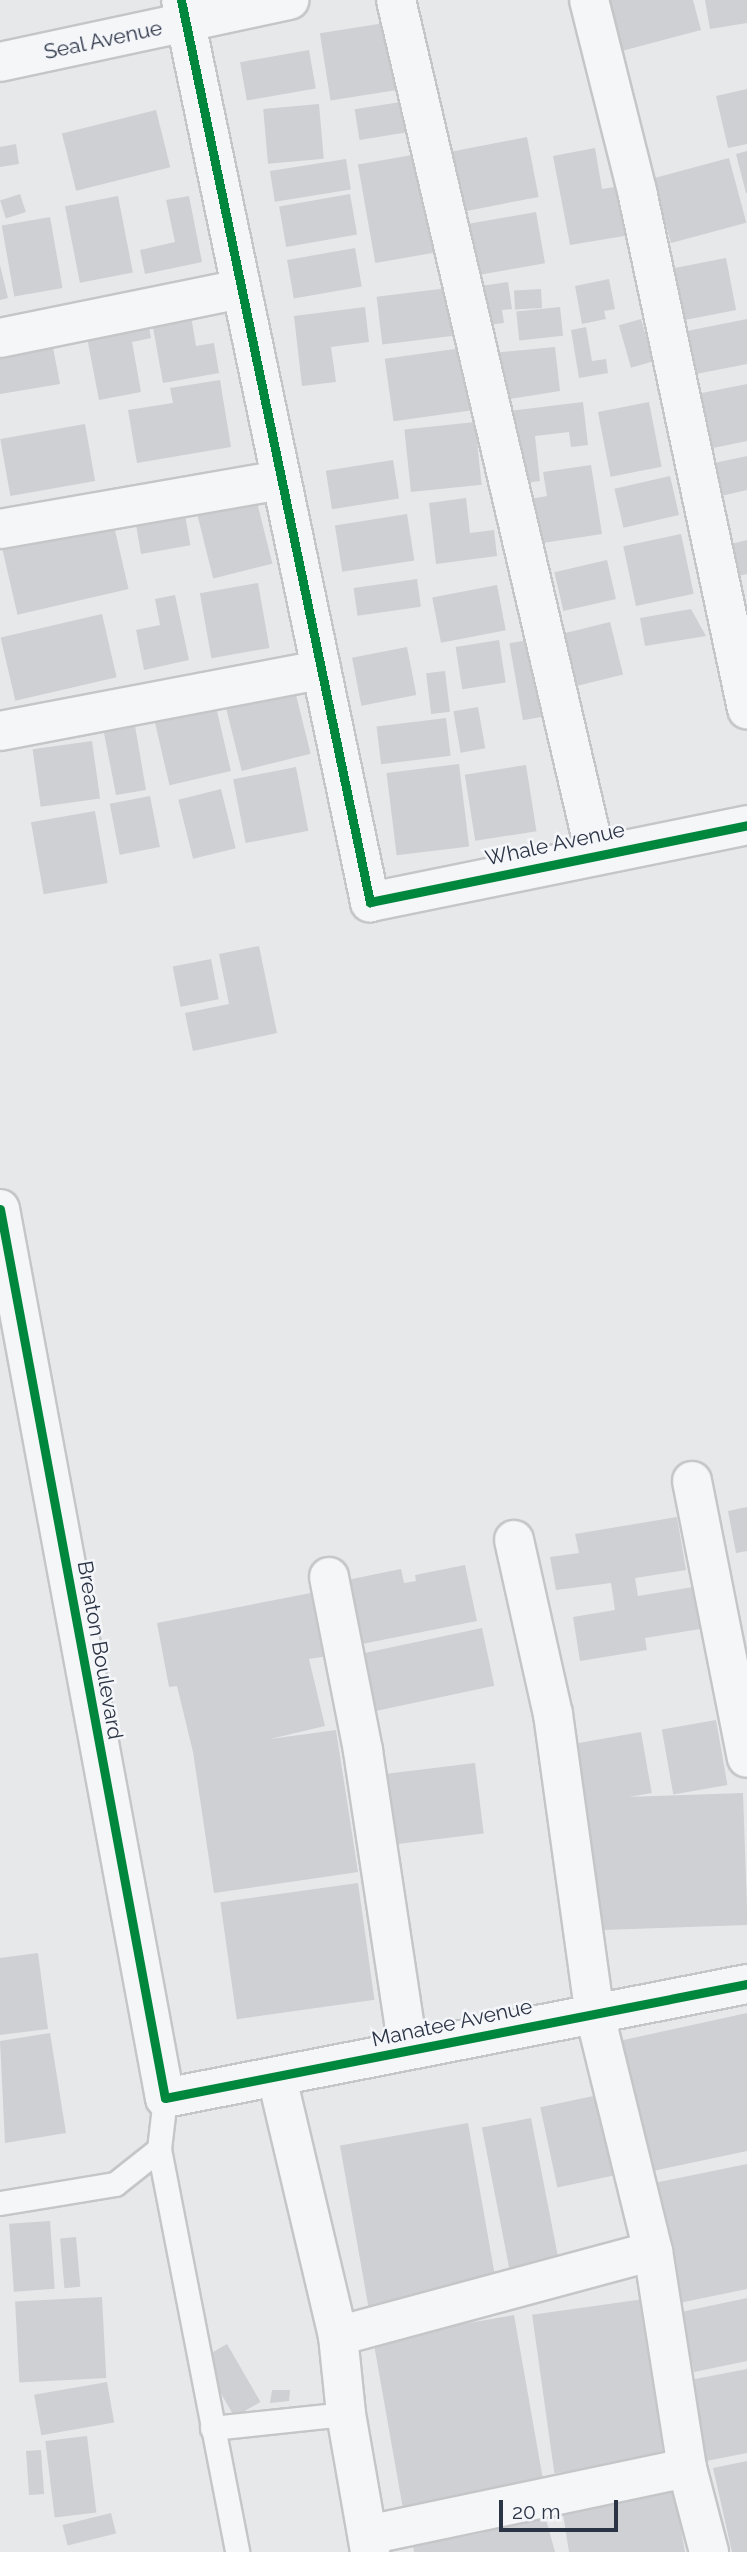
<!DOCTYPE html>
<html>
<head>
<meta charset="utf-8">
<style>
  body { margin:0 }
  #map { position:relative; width:747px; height:2552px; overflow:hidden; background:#e6e8ea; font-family:Raleway,sans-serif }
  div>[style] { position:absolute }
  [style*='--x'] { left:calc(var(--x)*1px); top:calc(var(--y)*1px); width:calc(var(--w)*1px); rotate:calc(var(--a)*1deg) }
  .building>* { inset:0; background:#ced0d3; transform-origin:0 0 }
  .roads { filter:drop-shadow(2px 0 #c4c6c8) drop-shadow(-2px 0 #c4c6c8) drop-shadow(0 2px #c4c6c8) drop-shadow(0 -2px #c4c6c8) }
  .service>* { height:23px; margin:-11.5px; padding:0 11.5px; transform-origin:11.5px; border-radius:11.5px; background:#f5f6f7 }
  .minor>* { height:38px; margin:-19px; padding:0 19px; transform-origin:19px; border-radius:19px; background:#f5f6f7 }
  .cycleway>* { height:9px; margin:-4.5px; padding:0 4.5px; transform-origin:4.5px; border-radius:4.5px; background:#00873e }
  span { translate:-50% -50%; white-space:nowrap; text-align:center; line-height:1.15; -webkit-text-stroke:5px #f4f6f9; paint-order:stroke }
  .street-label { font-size:21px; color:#2b3445 }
  .scale { position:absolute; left:499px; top:2500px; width:119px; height:32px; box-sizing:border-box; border:4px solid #2b3445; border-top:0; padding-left:9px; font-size:21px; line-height:24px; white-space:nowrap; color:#2b3445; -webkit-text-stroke:5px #f4f6f9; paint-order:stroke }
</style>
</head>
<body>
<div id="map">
  <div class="building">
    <div style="clip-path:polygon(605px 0,693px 0,701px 30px,618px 52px)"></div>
    <div style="clip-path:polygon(705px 0,747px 0,747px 23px,710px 29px)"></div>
    <div style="left:391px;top:22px;width:68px;height:72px;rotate:81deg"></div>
    <div style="left:309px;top:50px;width:39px;height:70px;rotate:80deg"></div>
    <div style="clip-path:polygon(747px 89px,747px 144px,728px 148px,716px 96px)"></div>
    <div style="left:407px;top:101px;width:31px;height:53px;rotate:81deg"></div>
    <div style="left:319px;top:104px;width:55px;height:56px;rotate:85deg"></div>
    <div style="left:156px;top:110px;width:59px;height:97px;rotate:76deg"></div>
    <div style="left:527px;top:137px;width:61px;height:76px;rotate:79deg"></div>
    <div style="clip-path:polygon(16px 144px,19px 164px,0 167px,0 147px)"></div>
    <div style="clip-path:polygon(595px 148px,602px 189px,621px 186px,630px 235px,570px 245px,553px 156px)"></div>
    <div style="clip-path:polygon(747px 151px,747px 193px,746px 193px,736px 154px)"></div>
    <div style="left:418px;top:154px;width:100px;height:61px;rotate:80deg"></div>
    <div style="left:729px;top:158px;width:67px;height:78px;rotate:75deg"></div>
    <div style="left:346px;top:159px;width:31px;height:77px;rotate:81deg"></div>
    <div style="left:20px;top:194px;width:19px;height:21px;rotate:72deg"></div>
    <div style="left:350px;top:194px;width:41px;height:72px;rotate:80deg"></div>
    <div style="left:118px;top:196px;width:78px;height:54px;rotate:79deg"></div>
    <div style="clip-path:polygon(189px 196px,202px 262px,145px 274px,140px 250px,175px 242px,166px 200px)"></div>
    <div style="left:536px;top:212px;width:52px;height:71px;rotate:80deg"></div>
    <div style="left:50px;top:217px;width:72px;height:49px;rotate:80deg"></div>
    <div style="left:355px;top:248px;width:39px;height:69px;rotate:80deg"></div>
    <div style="left:726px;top:258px;width:53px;height:60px;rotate:79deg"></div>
    <div style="clip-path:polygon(0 265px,8px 298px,0 300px)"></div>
    <div style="clip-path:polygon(609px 279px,615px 309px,604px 311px,606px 319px,582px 324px,575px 286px)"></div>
    <div style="clip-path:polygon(508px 282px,512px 309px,502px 310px,504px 323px,487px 325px,481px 286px)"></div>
    <div style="left:448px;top:288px;width:48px;height:72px;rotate:83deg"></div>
    <div style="left:541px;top:289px;width:19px;height:27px;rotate:87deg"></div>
    <div style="clip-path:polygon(189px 304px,196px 346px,214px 343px,219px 373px,163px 383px,150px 311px)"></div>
    <div style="clip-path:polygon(365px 307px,369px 342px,331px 347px,336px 382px,302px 386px,294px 316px)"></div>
    <div style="left:560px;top:307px;width:29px;height:44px;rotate:84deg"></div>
    <div style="clip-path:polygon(147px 315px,151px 338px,132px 342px,141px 392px,99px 400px,85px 327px)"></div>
    <div style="left:641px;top:319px;width:44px;height:23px;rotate:74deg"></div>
    <div style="clip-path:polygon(747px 319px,747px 364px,691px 375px,682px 332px)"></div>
    <div style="clip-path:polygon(586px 327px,592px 361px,606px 359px,608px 373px,579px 378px,571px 330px)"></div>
    <div style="clip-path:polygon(50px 332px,60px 384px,0 394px,0 341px)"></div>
    <div style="clip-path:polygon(555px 347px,560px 391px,503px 400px,492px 353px)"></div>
    <div style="left:462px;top:348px;width:63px;height:78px;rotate:82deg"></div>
    <div style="clip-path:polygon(220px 380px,231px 447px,137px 463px,128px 410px,173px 403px,170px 388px)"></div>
    <div style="clip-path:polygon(747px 384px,747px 441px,708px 449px,697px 394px)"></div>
    <div style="clip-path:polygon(583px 402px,588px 445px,571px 447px,569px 432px,535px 436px,540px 481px,518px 484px,509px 411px)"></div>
    <div style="left:649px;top:402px;width:66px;height:52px;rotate:79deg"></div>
    <div style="left:475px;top:422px;width:63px;height:71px;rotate:84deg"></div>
    <div style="left:85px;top:424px;width:58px;height:86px;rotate:80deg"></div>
    <div style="clip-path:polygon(747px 456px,747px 490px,712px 498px,705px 465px)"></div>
    <div style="left:393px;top:460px;width:39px;height:68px;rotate:81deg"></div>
    <div style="clip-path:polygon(591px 465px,602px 534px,536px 544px,530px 499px,547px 496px,543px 472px)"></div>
    <div style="left:670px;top:476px;width:40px;height:57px;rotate:77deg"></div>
    <div style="left:254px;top:490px;width:76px;height:61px;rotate:76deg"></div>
    <div style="left:182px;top:498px;width:48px;height:50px;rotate:80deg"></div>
    <div style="clip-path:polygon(466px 498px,470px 533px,494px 530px,497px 556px,436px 564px,429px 503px)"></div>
    <div style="left:111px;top:513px;width:78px;height:114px;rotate:77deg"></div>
    <div style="left:407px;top:514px;width:47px;height:73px;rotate:81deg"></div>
    <div style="left:681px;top:534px;width:61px;height:59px;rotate:78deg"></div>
    <div style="clip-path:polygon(747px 540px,747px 574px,735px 577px,727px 545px)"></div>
    <div style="left:607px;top:560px;width:40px;height:54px;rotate:77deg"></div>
    <div style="left:417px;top:579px;width:28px;height:64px;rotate:82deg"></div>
    <div style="left:258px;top:583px;width:66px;height:59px;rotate:80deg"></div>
    <div style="left:497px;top:585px;width:46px;height:66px;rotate:79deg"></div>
    <div style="clip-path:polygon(175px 595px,189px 660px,144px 670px,136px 630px,160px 625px,155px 599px)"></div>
    <div style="clip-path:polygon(691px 609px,706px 636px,645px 646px,640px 618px)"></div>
    <div style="left:102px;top:614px;width:65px;height:104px;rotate:77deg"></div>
    <div style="left:610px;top:622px;width:54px;height:50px;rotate:76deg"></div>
    <div style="left:534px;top:639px;width:78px;height:25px;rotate:80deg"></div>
    <div style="left:499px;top:640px;width:43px;height:44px;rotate:81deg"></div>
    <div style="left:407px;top:647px;width:49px;height:56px;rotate:79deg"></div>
    <div style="left:445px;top:671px;width:41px;height:19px;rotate:83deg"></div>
    <div style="left:292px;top:679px;width:77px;height:71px;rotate:76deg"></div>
    <div style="left:214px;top:698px;width:75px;height:63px;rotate:77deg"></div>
    <div style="left:478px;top:707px;width:42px;height:25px;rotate:80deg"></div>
    <div style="clip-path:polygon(133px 714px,146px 790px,116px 795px,104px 733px,47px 743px,45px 729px)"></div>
    <div style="left:446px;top:718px;width:38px;height:70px;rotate:83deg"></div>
    <div style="left:92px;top:741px;width:58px;height:60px;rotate:82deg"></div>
    <div style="left:459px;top:764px;width:83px;height:73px;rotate:83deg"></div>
    <div style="left:526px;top:765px;width:67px;height:62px;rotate:81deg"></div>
    <div style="left:296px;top:767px;width:65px;height:64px;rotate:79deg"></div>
    <div style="left:221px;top:789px;width:61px;height:44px;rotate:76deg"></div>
    <div style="left:150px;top:796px;width:52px;height:41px;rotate:79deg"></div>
    <div style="left:95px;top:811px;width:73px;height:65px;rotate:80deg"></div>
    <div style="clip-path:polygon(259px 946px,277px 1033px,193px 1051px,185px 1013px,229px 1004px,219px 954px)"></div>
    <div style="left:211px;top:959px;width:41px;height:39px;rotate:79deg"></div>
    <div style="clip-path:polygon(747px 1507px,747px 1551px,736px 1553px,728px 1511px)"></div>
    <div style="clip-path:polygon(677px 1517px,686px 1570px,635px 1578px,638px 1596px,693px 1587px,700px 1629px,645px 1638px,647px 1650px,580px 1661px,573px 1617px,615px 1610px,611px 1583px,556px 1590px,550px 1557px,579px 1553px,575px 1534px)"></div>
    <div style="clip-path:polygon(465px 1565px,477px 1621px,347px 1647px,347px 1580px,401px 1569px,404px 1583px,416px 1581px,415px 1575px)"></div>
    <div style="clip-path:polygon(316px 1592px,328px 1656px,309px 1659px,325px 1726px,270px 1739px,336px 1730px,358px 1872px,214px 1893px,193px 1752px,177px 1686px,169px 1687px,157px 1623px)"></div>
    <div style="left:482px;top:1628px;width:59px;height:126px;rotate:78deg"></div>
    <div style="left:716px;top:1720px;width:66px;height:55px;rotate:80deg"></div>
    <div style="left:641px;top:1732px;width:62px;height:79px;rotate:80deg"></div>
    <div style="left:475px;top:1763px;width:71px;height:97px;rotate:83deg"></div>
    <div style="left:743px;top:1793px;width:132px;height:167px;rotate:88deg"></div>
    <div style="left:358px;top:1883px;width:118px;height:139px;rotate:82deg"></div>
    <div style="clip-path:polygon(38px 1953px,48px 2029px,0 2035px,0 1958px)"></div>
    <div style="clip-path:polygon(747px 2013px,747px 2151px,648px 2172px,619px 2041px)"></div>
    <div style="clip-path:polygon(50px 2033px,66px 2133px,5px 2143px,0 2041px)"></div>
    <div style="left:598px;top:2095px;width:82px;height:59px;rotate:78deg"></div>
    <div style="left:531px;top:2118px;width:144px;height:50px;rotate:79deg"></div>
    <div style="left:468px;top:2123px;width:165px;height:130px;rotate:80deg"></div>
    <div style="clip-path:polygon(747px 2164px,747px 2289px,679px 2303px,654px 2183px)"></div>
    <div style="left:50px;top:2221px;width:68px;height:41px;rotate:86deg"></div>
    <div style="left:76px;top:2237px;width:50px;height:16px;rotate:85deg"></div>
    <div style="left:102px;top:2297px;width:81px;height:87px;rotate:87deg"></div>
    <div style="clip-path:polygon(747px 2298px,747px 2361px,694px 2372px,681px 2312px)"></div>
    <div style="left:644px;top:2299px;width:160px;height:113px;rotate:82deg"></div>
    <div style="left:514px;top:2315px;width:183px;height:143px;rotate:80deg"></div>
    <div style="left:227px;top:2344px;width:67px;height:30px;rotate:60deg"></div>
    <div style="clip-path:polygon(747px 2369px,747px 2453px,701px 2462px,685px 2381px)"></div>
    <div style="left:107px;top:2382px;width:41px;height:74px;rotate:80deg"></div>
    <div style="clip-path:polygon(272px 2390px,290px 2390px,289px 2401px,270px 2403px)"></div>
    <div style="left:87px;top:2436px;width:77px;height:42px;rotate:83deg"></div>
    <div style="left:41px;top:2450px;width:44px;height:15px;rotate:86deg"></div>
    <div style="clip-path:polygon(747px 2461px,747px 2552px,732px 2552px,713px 2468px)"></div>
    <div style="clip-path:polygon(673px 2483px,685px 2552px,569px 2552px,561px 2501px)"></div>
    <div style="clip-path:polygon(542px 2505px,555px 2552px,414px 2552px,413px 2546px,482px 2533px,479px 2516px)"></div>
    <div style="left:111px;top:2513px;width:21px;height:50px;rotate:76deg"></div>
  </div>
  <div class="roads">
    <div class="service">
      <div style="--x:159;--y:2149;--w:410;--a:79"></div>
      <div style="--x:0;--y:2203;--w:117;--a:-9.4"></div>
      <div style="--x:115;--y:2184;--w:56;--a:-38.5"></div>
      <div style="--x:159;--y:2149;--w:51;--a:-83.3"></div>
      <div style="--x:212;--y:2428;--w:135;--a:-6"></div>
    </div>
    <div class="minor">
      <div style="--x:181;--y:0;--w:922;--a:78.17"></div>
      <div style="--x:370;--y:902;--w:385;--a:-11.5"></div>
      <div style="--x:396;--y:0;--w:876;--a:76.87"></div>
      <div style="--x:589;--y:0;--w:197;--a:75.9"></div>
      <div style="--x:637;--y:191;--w:530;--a:78.01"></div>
      <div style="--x:0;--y:62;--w:296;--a:-12.1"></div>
      <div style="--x:0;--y:338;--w:246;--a:-11.5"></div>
      <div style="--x:0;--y:529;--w:285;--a:-9.9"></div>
      <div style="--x:0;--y:731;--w:327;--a:-10.8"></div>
      <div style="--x:0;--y:1209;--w:904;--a:79.49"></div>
      <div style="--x:165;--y:2098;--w:593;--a:-11.08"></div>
      <div style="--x:692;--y:1481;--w:282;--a:78.8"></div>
      <div style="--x:514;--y:1540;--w:178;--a:77.4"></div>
      <div style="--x:553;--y:1714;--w:300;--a:82.1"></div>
      <div style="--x:594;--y:2011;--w:247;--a:76.2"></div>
      <div style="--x:653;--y:2251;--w:220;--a:81.1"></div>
      <div style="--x:687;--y:2468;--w:87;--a:75.3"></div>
      <div style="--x:329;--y:1577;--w:177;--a:78.9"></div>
      <div style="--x:363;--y:1751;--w:302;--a:81.4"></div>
      <div style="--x:277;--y:2078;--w:265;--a:76.7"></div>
      <div style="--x:338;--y:2336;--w:78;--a:84.1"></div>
      <div style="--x:346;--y:2414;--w:140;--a:80.1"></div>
      <div style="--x:338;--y:2336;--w:326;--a:-15.1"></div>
      <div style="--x:368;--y:2535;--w:326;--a:-11.9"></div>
    </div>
  </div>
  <div class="cycleway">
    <div style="--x:181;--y:0;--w:922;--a:78.17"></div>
    <div style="--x:370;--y:902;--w:385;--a:-11.5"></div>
    <div style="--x:0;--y:1209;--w:904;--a:79.49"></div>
    <div style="--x:165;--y:2098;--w:593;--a:-11.08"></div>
  </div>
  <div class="street-label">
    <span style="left:103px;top:40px;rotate:-12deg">Seal Avenue</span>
    <span style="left:555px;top:844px;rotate:-12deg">Whale Avenue</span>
    <span style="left:100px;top:1650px;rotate:80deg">Breaton Boulevard</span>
    <span style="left:452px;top:2023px;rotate:-12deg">Manatee Avenue</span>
  </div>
  <div class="scale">20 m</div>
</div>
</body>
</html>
